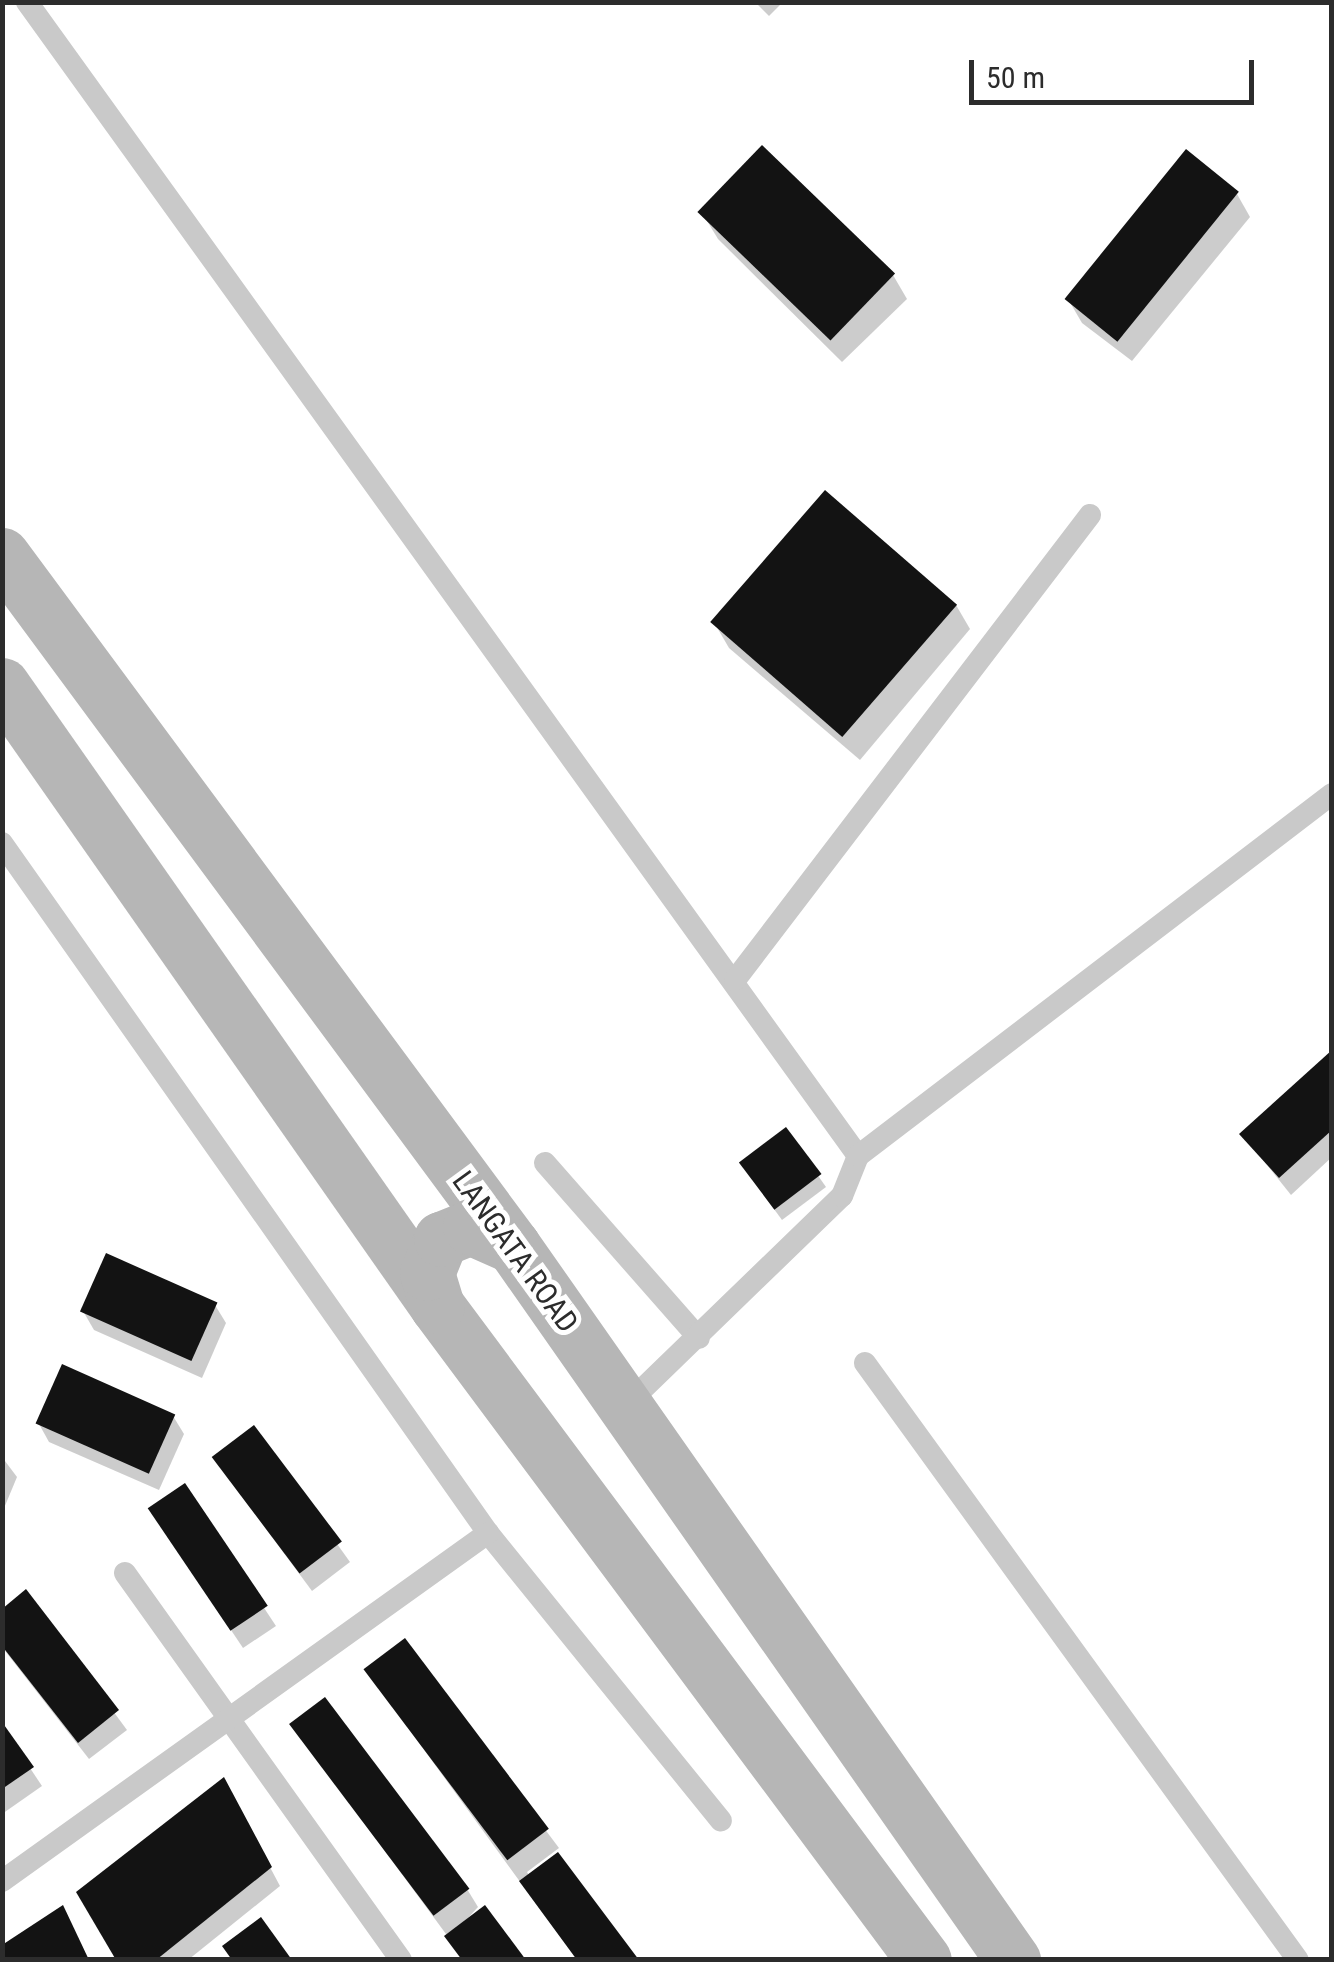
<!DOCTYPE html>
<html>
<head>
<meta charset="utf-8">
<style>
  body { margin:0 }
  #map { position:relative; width:1334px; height:1962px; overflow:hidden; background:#fff; font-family:"Roboto Condensed",sans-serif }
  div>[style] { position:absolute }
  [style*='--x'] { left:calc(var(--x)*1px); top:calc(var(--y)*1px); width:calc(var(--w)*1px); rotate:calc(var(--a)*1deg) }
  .shadow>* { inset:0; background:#0003 }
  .building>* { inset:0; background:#131313; transform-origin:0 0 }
  .lane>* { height:22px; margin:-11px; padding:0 11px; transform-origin:11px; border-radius:11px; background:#c9c9c9 }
  .secondary>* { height:55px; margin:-27.5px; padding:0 27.5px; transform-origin:27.5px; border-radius:27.5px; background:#b6b6b6 }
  span { translate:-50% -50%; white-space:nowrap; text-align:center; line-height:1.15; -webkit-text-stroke:10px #fff; paint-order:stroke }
  .street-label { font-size:30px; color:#2c2c2c }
  .frame { position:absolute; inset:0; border:5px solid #2c2c2c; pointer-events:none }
  .scale { position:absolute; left:969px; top:60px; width:285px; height:45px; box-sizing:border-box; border:5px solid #2c2c2c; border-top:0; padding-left:12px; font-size:30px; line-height:35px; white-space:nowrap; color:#2c2c2c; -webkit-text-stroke:8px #fff; paint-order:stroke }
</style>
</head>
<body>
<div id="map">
  <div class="shadow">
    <div style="clip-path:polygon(755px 2px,783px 2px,769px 16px)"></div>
    <div style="clip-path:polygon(1237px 194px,1250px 217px,1132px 361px,1082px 323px,1068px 299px)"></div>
    <div style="clip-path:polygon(704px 216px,893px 275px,907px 299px,842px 362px,718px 239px)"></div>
    <div style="clip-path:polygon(956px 605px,970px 629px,860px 760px,729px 648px,715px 624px)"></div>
    <div style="clip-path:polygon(1332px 1053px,1332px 1157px,1291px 1195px,1243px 1135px)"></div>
    <div style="clip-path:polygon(786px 1130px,826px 1187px,782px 1220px,749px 1175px)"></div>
    <div style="clip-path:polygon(215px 1305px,226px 1323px,202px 1378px,94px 1330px,83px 1311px)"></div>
    <div style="clip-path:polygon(173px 1416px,184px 1434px,159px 1490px,49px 1442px,39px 1424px)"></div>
    <div style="clip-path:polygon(254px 1428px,350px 1562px,312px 1591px,226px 1475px)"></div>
    <div style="clip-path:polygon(2px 1457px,17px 1477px,2px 1513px)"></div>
    <div style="clip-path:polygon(184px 1487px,276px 1626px,243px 1648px,162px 1527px)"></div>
    <div style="clip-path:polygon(26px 1593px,127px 1730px,89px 1759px,2px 1647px)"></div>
    <div style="clip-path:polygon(404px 1641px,559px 1848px,527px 1872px,577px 1960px,366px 1670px)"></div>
    <div style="clip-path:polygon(292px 1725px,467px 1889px,478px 1907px,458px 1929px,446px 1934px)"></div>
    <div style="clip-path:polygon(2px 1726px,42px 1786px,2px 1814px)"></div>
    <div style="clip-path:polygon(233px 1798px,280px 1886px,188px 1960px,119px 1960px)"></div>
  </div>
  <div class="building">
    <div style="left:762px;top:145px;width:185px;height:93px;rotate:44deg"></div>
    <div style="left:1186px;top:149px;width:68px;height:193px;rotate:39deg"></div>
    <div style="left:825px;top:490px;width:175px;height:175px;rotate:41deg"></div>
    <div style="clip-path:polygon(1332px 1050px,1332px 1130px,1279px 1178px,1239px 1134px)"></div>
    <div style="left:786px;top:1127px;width:59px;height:59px;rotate:53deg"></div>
    <div style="left:106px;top:1253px;width:122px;height:64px;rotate:24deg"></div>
    <div style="left:62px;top:1364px;width:124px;height:65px;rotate:24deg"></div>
    <div style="left:254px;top:1425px;width:146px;height:53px;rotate:53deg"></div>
    <div style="left:185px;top:1483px;width:148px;height:45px;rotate:56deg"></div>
    <div style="clip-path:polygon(26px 1589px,119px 1710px,78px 1743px,2px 1646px,2px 1609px)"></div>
    <div style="left:405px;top:1638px;width:239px;height:52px;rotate:53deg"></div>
    <div style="left:325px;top:1697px;width:240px;height:45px;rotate:53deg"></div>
    <div style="clip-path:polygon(2px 1722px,34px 1767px,2px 1789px)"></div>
    <div style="clip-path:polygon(224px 1777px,272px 1867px,156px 1960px,116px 1960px,76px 1892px)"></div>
    <div style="clip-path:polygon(558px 1852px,639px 1960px,577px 1960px,519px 1881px)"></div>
    <div style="clip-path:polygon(63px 1905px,89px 1960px,2px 1960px,2px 1945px)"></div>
    <div style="clip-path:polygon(485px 1905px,526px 1960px,462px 1960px,444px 1936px)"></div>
    <div style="clip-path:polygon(261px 1917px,292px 1960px,232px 1960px,222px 1946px)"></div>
  </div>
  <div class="lane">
    <div style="--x:27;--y:2;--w:1422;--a:54.24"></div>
    <div style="--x:2;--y:843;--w:844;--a:54.84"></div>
    <div style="--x:488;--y:1533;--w:370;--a:51"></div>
    <div style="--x:735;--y:980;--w:585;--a:-52.64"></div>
    <div style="--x:545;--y:1163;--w:233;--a:48.7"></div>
    <div style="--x:865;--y:1363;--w:737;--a:54.05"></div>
    <div style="--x:625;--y:1406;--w:302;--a:-44.1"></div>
    <div style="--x:842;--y:1196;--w:43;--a:-68.2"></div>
    <div style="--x:858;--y:1156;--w:596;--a:-37.37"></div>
    <div style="--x:125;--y:1573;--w:475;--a:54.5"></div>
    <div style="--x:2;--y:1881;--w:598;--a:-35.6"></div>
  </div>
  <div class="secondary">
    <div style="--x:2;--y:555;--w:859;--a:53.52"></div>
    <div style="--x:513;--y:1246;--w:872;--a:55"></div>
    <div style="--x:2;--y:685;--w:758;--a:54.99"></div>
    <div style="--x:437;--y:1306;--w:815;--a:53.33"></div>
    <div style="--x:437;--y:1306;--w:34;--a:-107"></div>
    <div style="--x:427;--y:1273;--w:37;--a:-68"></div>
    <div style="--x:441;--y:1239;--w:31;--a:-22"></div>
    <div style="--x:470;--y:1227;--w:47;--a:23.8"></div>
  </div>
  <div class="street-label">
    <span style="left:515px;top:1252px;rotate:54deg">LANGATA ROAD</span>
  </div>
  <div class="frame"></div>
  <div class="scale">50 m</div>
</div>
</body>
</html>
